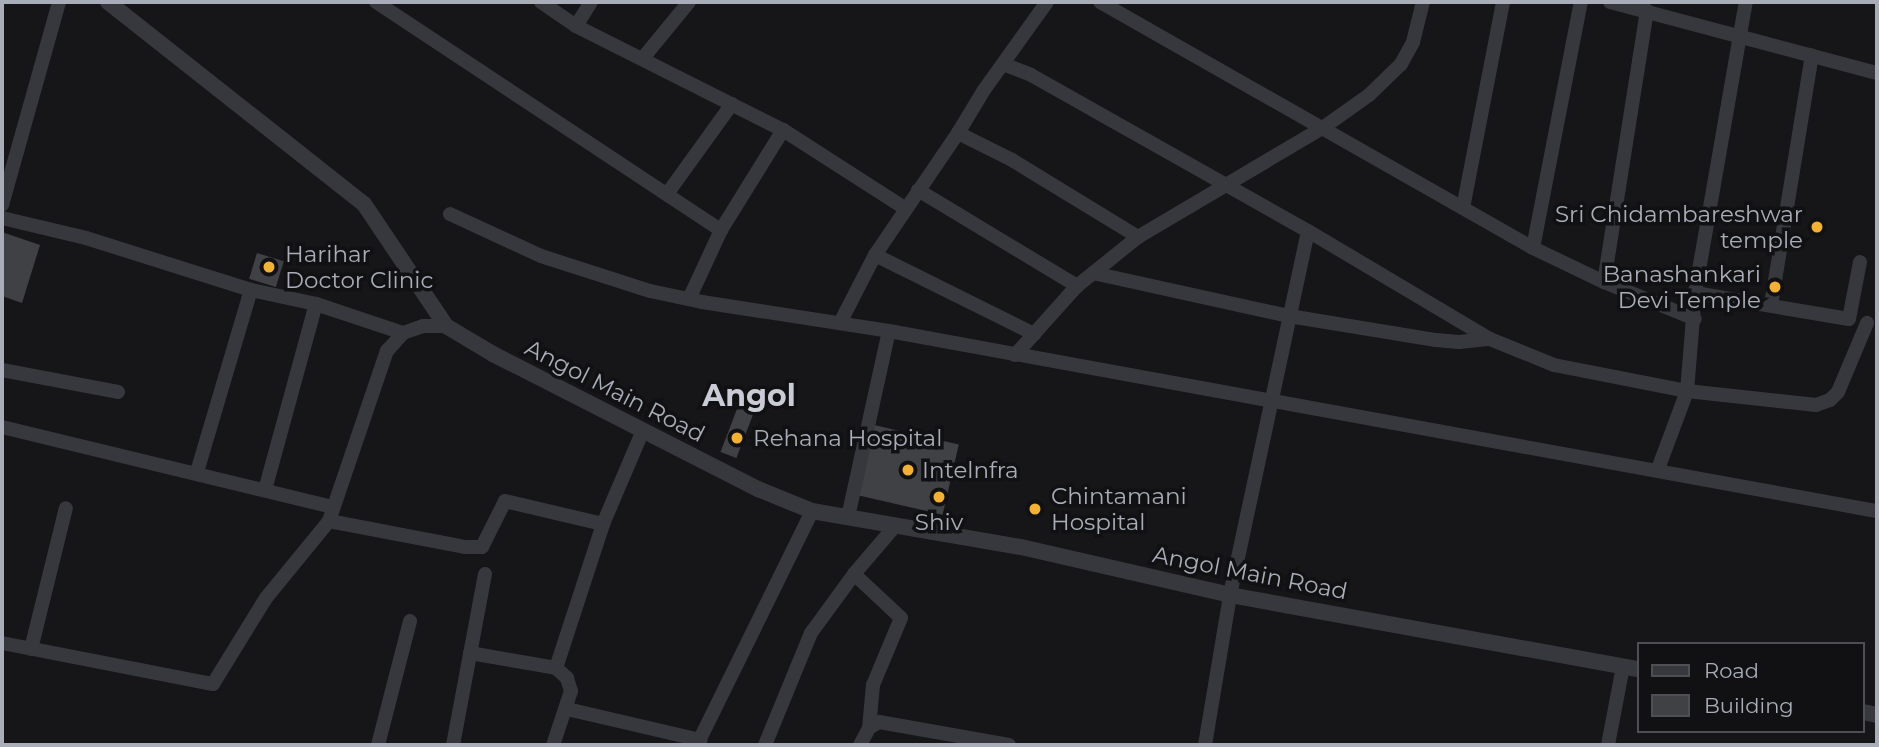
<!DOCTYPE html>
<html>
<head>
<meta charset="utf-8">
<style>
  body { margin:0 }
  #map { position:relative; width:1879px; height:747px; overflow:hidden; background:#161618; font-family:Montserrat,sans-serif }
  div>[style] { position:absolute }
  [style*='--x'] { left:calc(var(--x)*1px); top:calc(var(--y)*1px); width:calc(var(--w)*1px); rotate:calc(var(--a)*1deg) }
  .building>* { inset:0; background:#404145; transform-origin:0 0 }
  .minor>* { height:14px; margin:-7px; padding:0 7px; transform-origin:7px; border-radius:7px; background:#37383d }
  .tertiary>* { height:16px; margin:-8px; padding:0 8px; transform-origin:8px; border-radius:8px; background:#37383d }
  .dots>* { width:19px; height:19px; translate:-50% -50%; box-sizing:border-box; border:4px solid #111113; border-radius:50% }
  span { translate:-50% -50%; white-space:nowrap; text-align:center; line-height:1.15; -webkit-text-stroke:7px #111113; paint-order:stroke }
  .poi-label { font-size:23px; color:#a8adb8 }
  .right { translate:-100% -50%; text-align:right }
  .left { translate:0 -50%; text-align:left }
  .street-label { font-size:23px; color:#a8adb8 }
  .district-label { font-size:30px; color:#c9ccd4; font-weight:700 }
  .frame { position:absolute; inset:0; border:4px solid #a8adb8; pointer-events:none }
  .legend { position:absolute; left:1637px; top:642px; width:228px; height:91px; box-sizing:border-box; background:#111113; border:2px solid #4d4f55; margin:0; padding:9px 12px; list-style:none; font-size:21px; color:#a8adb8 }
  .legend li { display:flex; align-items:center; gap:14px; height:35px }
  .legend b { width:35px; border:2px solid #4d4f55 }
</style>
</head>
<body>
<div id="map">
  <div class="building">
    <div style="clip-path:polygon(2px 232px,40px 245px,22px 303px,2px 296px)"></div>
    <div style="left:257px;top:253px;width:28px;height:27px;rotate:17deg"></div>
    <div style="left:742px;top:396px;width:17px;height:60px;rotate:21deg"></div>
    <div style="left:874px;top:425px;width:87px;height:72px;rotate:13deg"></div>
  </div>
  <div class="minor">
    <div style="--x:376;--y:2;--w:414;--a:33.5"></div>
    <div style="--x:541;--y:2;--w:42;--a:34.4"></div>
    <div style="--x:576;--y:26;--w:232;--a:26.7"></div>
    <div style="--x:783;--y:130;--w:146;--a:32.7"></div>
    <div style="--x:1100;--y:2;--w:498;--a:29.6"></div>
    <div style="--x:1533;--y:248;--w:79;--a:25.6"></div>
    <div style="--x:1604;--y:282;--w:98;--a:22.1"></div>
    <div style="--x:1610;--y:2;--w:276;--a:14.9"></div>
    <div style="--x:576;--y:26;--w:28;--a:-58"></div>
    <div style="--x:643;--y:58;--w:72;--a:-50.6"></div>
    <div style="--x:1003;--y:64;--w:30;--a:21"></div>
    <div style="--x:1031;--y:75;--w:318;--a:29.4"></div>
    <div style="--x:1308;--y:231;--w:212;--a:30.7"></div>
    <div style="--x:1490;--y:339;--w:69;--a:22.1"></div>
    <div style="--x:1554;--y:365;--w:136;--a:11.1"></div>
    <div style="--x:1687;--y:391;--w:130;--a:6.2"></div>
    <div style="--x:1816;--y:405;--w:15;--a:-20"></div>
    <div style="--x:1830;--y:400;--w:11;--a:-45"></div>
    <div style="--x:1838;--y:392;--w:75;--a:-67.2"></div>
    <div style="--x:958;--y:133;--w:60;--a:26.6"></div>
    <div style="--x:1012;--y:160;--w:148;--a:31.4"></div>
    <div style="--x:918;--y:190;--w:186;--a:31.1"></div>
    <div style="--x:667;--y:194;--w:111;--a:-54.2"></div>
    <div style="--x:2;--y:205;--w:211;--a:-74.3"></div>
    <div style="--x:1463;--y:208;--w:210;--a:-79"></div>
    <div style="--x:450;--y:214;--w:100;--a:24.8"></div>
    <div style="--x:541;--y:256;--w:114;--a:17.8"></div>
    <div style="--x:650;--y:291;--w:53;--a:11.9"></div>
    <div style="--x:702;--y:302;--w:189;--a:8.8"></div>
    <div style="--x:889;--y:331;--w:1004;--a:10.33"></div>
    <div style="--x:2;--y:218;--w:86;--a:13.4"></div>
    <div style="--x:86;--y:238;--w:173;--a:17.5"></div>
    <div style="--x:251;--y:290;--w:66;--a:12.2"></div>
    <div style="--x:316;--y:304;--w:92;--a:18.4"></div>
    <div style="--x:1533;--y:248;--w:251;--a:-79"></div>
    <div style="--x:875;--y:255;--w:178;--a:26.4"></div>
    <div style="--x:1093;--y:273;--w:201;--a:12.4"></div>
    <div style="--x:1289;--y:316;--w:149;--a:9.3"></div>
    <div style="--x:1436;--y:340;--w:23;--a:5"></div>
    <div style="--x:1459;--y:342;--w:31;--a:-6"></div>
    <div style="--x:1604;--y:282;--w:275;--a:-81"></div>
    <div style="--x:1695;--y:293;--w:295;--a:-80.1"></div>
    <div style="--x:689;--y:299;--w:76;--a:-65.1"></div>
    <div style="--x:721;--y:230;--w:118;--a:-58.2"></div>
    <div style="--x:1771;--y:305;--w:253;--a:-80.7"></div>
    <div style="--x:840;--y:323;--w:76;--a:-62.8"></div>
    <div style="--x:875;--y:255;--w:148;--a:-55.8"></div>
    <div style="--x:958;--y:133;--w:50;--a:-58.8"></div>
    <div style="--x:984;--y:90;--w:108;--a:-54.4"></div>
    <div style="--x:1015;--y:355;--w:93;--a:-48.1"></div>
    <div style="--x:1077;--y:286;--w:78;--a:-38.8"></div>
    <div style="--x:1138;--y:237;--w:216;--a:-30.6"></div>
    <div style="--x:1324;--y:127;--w:55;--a:-35.4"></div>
    <div style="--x:1369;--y:95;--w:45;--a:-44.1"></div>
    <div style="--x:1401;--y:64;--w:25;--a:-61"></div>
    <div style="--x:1413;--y:42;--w:41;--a:-76"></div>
    <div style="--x:2;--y:370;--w:118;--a:10.7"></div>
    <div style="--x:2;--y:427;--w:341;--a:13.6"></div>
    <div style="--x:1658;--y:469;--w:83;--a:-69.6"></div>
    <div style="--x:1687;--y:391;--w:98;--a:-85.3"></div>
    <div style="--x:1695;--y:293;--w:156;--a:9.6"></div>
    <div style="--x:1849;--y:319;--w:58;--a:-79.1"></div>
    <div style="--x:197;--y:472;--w:190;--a:-73.5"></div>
    <div style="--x:265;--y:490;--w:193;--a:-74.7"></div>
    <div style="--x:848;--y:517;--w:190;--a:-77.6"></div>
    <div style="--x:329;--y:521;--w:138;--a:10.8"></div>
    <div style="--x:465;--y:547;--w:17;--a:0"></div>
    <div style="--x:482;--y:547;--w:51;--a:-63.4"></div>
    <div style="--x:505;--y:501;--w:101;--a:13.2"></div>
    <div style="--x:854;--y:574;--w:64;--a:43.1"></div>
    <div style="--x:901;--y:618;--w:73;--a:112.7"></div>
    <div style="--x:873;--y:685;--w:43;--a:95.3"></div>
    <div style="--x:2;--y:643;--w:215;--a:11"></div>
    <div style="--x:213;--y:684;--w:101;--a:-58.4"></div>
    <div style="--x:266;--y:598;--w:99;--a:-50.7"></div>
    <div style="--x:329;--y:521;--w:180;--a:-71.2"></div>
    <div style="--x:387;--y:351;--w:24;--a:-48"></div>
    <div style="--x:403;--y:333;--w:21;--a:-19"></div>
    <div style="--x:423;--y:326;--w:23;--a:0"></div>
    <div style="--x:31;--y:649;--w:145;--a:-76.1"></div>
    <div style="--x:470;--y:653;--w:87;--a:9.9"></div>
    <div style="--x:556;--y:668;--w:15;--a:42"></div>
    <div style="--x:567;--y:678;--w:14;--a:73"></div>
    <div style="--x:571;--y:691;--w:57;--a:108.4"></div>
    <div style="--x:556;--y:668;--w:151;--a:-71.9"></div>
    <div style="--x:603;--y:524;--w:102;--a:-66.9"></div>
    <div style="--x:567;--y:709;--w:137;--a:13.1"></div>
    <div style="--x:378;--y:745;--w:128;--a:-75.5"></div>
    <div style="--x:453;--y:745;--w:174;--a:-79.4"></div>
    <div style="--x:697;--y:745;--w:261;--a:-63.8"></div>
    <div style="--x:765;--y:745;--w:121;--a:-67.7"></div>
    <div style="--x:811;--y:633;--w:73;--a:-53.9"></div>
    <div style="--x:854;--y:574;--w:63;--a:-49.5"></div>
    <div style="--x:860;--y:745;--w:19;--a:-62"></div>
    <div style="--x:869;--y:728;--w:12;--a:-31"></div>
    <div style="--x:879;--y:722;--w:132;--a:10"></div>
    <div style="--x:1205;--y:745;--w:152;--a:-80.5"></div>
    <div style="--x:1230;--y:595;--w:372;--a:-77.9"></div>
    <div style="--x:1608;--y:745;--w:80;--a:-79.2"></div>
  </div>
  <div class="tertiary">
    <div style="--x:108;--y:2;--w:326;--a:38.3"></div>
    <div style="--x:364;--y:204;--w:147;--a:56.1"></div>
    <div style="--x:446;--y:326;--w:55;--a:30.8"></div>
    <div style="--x:493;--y:354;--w:297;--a:27"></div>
    <div style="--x:758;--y:489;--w:58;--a:22.2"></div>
    <div style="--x:812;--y:511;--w:212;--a:9.8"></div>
    <div style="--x:1021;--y:547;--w:214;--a:12.9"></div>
    <div style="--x:1230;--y:595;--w:416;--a:10.3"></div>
    <div style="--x:1863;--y:712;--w:14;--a:12"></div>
  </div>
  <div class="dots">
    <div style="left:1817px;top:227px;background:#f2b134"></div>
    <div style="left:269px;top:267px;background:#f2b134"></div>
    <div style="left:1775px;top:287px;background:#f2b134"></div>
    <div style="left:737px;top:438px;background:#f2b134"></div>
    <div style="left:908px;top:470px;background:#f2b134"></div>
    <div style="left:939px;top:497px;background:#f2b134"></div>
    <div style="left:1035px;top:509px;background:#f2b134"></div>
  </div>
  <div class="poi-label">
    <span class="right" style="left:1803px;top:227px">Sri Chidambareshwar<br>temple</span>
    <span class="left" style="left:285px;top:267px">Harihar<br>Doctor Clinic</span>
    <span class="right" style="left:1761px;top:287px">Banashankari<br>Devi Temple</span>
    <span class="left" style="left:753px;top:438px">Rehana Hospital</span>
    <span class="left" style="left:922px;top:470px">Intelnfra</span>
    <span class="left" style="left:1051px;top:509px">Chintamani<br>Hospital</span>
    <span style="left:939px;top:522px">Shiv</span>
  </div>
  <div class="street-label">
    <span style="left:615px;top:391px;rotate:27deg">Angol Main Road</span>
    <span style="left:1250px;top:573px;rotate:11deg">Angol Main Road</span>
  </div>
  <div class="district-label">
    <span style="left:749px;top:396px">Angol</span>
  </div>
  <div class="frame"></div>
  <ul class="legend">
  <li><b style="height:9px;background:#37383d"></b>Road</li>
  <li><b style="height:19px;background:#404145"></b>Building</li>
  </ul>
</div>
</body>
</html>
